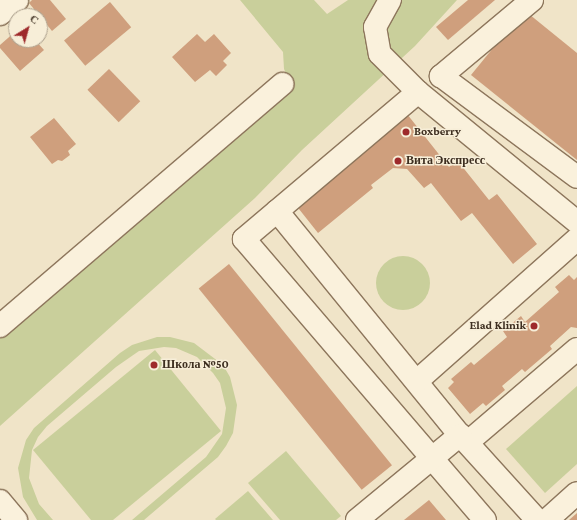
<!DOCTYPE html>
<html>
<head>
<meta charset="utf-8">
<style>
  body { margin:0 }
  #map { position:relative; width:577px; height:520px; overflow:hidden; background:#f0e4c8; font-family:"Crimson Pro",serif }
  div>[style] { position:absolute }
  [style*='--x'] { left:calc(var(--x)*1px); top:calc(var(--y)*1px); width:calc(var(--w)*1px); rotate:calc(var(--a)*1deg) }
  .green>* { inset:0; background:#c9cf9b }
  .round { border-radius:50% }
  .building>* { inset:0; background:#cf9f7d; transform-origin:0 0 }
  .roads { filter:drop-shadow(1px 0 #8d765c) drop-shadow(-1px 0 #8d765c) drop-shadow(0 1px #8d765c) drop-shadow(0 -1px #8d765c) }
  .minor>* { height:22px; margin:-11px; padding:0 11px; transform-origin:11px; border-radius:11px; background:#faf1dc }
  .dots>* { width:11px; height:11px; translate:-50% -50%; box-sizing:border-box; border:2px solid #f7eed8; border-radius:50% }
  span { translate:-50% -50%; white-space:nowrap; text-align:center; line-height:1.15; -webkit-text-stroke:3px #f7eed8; paint-order:stroke }
  .poi-label { font-size:12px; color:#3d2e20; font-weight:700 }
  .left { translate:0 -50%; text-align:left }
  .right { translate:-100% -50%; text-align:right }
  .north { position:absolute; left:8px; top:8px; width:40px; height:40px; box-sizing:border-box; background:#f7eed8; border:1px solid #ada18e; border-radius:50%; rotate:37deg; font-size:11px; font-weight:700; line-height:16px; text-align:center; color:#3d2e20 }
  .north::after { content:''; display:block; margin:auto; width:14px; height:18px; background:#9e2a2b; clip-path:polygon(50% 0,100% 100%,50% 72%,0 100%) }
</style>
</head>
<body>
<div id="map">
  <div class="green">
    <div style="clip-path:polygon(240px 0,314px 0,327px 14px,348px 0,457px 0,415px 46px,302px 150px,255px 198px,0 426px,0 338px,292px 87px,284px 69px,283px 52px)"></div>
    <div class="round" style="left:376px;top:256px;width:54px;height:54px"></div>
    <div style="clip-path:polygon(157px 337px,170px 337px,194px 343px,223px 365px,230px 377px,237px 405px,233px 433px,226px 446px,218px 457px,144px 520px,132px 520px,206px 457px,222px 434px,226px 408px,220px 383px,213px 373px,197px 357px,176px 348px,164px 347px,139px 351px,116px 367px,47px 426px,38px 437px,32px 450px,29px 478px,39px 504px,53px 520px,37px 520px,23px 497px,18px 468px,26px 440px,34px 428px,120px 353px,132px 345px)"></div>
    <div style="clip-path:polygon(155px 350px,221px 431px,113px 520px,91px 520px,33px 450px)"></div>
    <div style="clip-path:polygon(577px 386px,577px 464px,545px 493px,506px 449px)"></div>
    <div style="clip-path:polygon(286px 451px,341px 516px,336px 520px,280px 520px,248px 483px)"></div>
    <div style="clip-path:polygon(248px 491px,273px 520px,216px 520px,215px 519px)"></div>
  </div>
  <div class="building">
    <div style="clip-path:polygon(32px 0,50px 0,66px 19px,52px 31px,29px 3px)"></div>
    <div style="clip-path:polygon(468px 0,495px 0,448px 40px,436px 27px)"></div>
    <div style="left:110px;top:2px;width:33px;height:60px;rotate:50deg"></div>
    <div style="clip-path:polygon(524px 10px,577px 53px,577px 160px,471px 75px)"></div>
    <div style="clip-path:polygon(16px 31px,16px 40px,35px 40px,44px 50px,20px 71px,0 48px,0 45px)"></div>
    <div style="clip-path:polygon(197px 34px,205px 42px,214px 34px,231px 53px,223px 61px,227px 65px,216px 76px,210px 70px,195px 82px,172px 57px)"></div>
    <div style="left:109px;top:69px;width:45px;height:30px;rotate:46deg"></div>
    <div style="clip-path:polygon(407px 114px,449px 167px,457px 160px,489px 200px,497px 194px,537px 244px,513px 264px,472px 213px,461px 221px,431px 183px,424px 188px,407px 169px,393px 168px,371px 185px,373px 188px,318px 233px,295px 204px)"></div>
    <div style="clip-path:polygon(54px 118px,76px 144px,68px 151px,70px 155px,62px 161px,58px 160px,52px 164px,30px 137px)"></div>
    <div style="left:229px;top:264px;width:259px;height:39px;rotate:51deg"></div>
    <div style="clip-path:polygon(569px 275px,574px 280px,577px 277px,577px 328px,571px 327px,550px 346px,552px 349px,525px 372px,522px 369px,502px 386px,505px 390px,486px 406px,483px 403px,470px 414px,448px 388px,454px 382px,451px 379px,471px 362px,474px 365px,507px 337px,503px 331px,521px 316px,525px 322px,559px 292px,555px 287px)"></div>
    <div style="clip-path:polygon(429px 500px,446px 520px,404px 520px)"></div>
    <div style="clip-path:polygon(577px 513px,577px 520px,569px 520px)"></div>
  </div>
  <div class="roads">
    <div class="minor">
      <div style="--x:390;--y:0;--w:31;--a:119"></div>
      <div style="--x:375;--y:27;--w:27;--a:80"></div>
      <div style="--x:380;--y:54;--w:54;--a:45"></div>
      <div style="--x:418;--y:92;--w:205;--a:39.3"></div>
      <div style="--x:532;--y:0;--w:119;--a:140.1"></div>
      <div style="--x:441;--y:76;--w:169;--a:36.6"></div>
      <div style="--x:0;--y:14;--w:22;--a:-39"></div>
      <div style="--x:418;--y:92;--w:228;--a:139.8"></div>
      <div style="--x:244;--y:239;--w:370;--a:49.4"></div>
      <div style="--x:277;--y:211;--w:289;--a:50.8"></div>
      <div style="--x:460;--y:435;--w:115;--a:47.8"></div>
      <div style="--x:0;--y:326;--w:372;--a:-40.6"></div>
      <div style="--x:417;--y:381;--w:214;--a:-41.6"></div>
      <div style="--x:468;--y:442;--w:143;--a:-40.5"></div>
      <div style="--x:0;--y:501;--w:25;--a:50"></div>
      <div style="--x:357;--y:520;--w:134;--a:-39.5"></div>
      <div style="--x:547;--y:520;--w:40;--a:-42"></div>
    </div>
  </div>
  <div class="dots">
    <div style="left:406px;top:132px;background:#9e2a2b"></div>
    <div style="left:398px;top:161px;background:#9e2a2b"></div>
    <div style="left:534px;top:326px;background:#9e2a2b"></div>
    <div style="left:154px;top:365px;background:#9e2a2b"></div>
  </div>
  <div class="poi-label">
    <span class="left" style="left:414px;top:132px">Boxberry</span>
    <span class="left" style="left:406px;top:161px">Вита Экспресс</span>
    <span class="right" style="left:526px;top:326px">Elad Klinik</span>
    <span class="left" style="left:162px;top:365px">Школа №50</span>
  </div>
  <div class="north">С</div>
</div>
</body>
</html>
